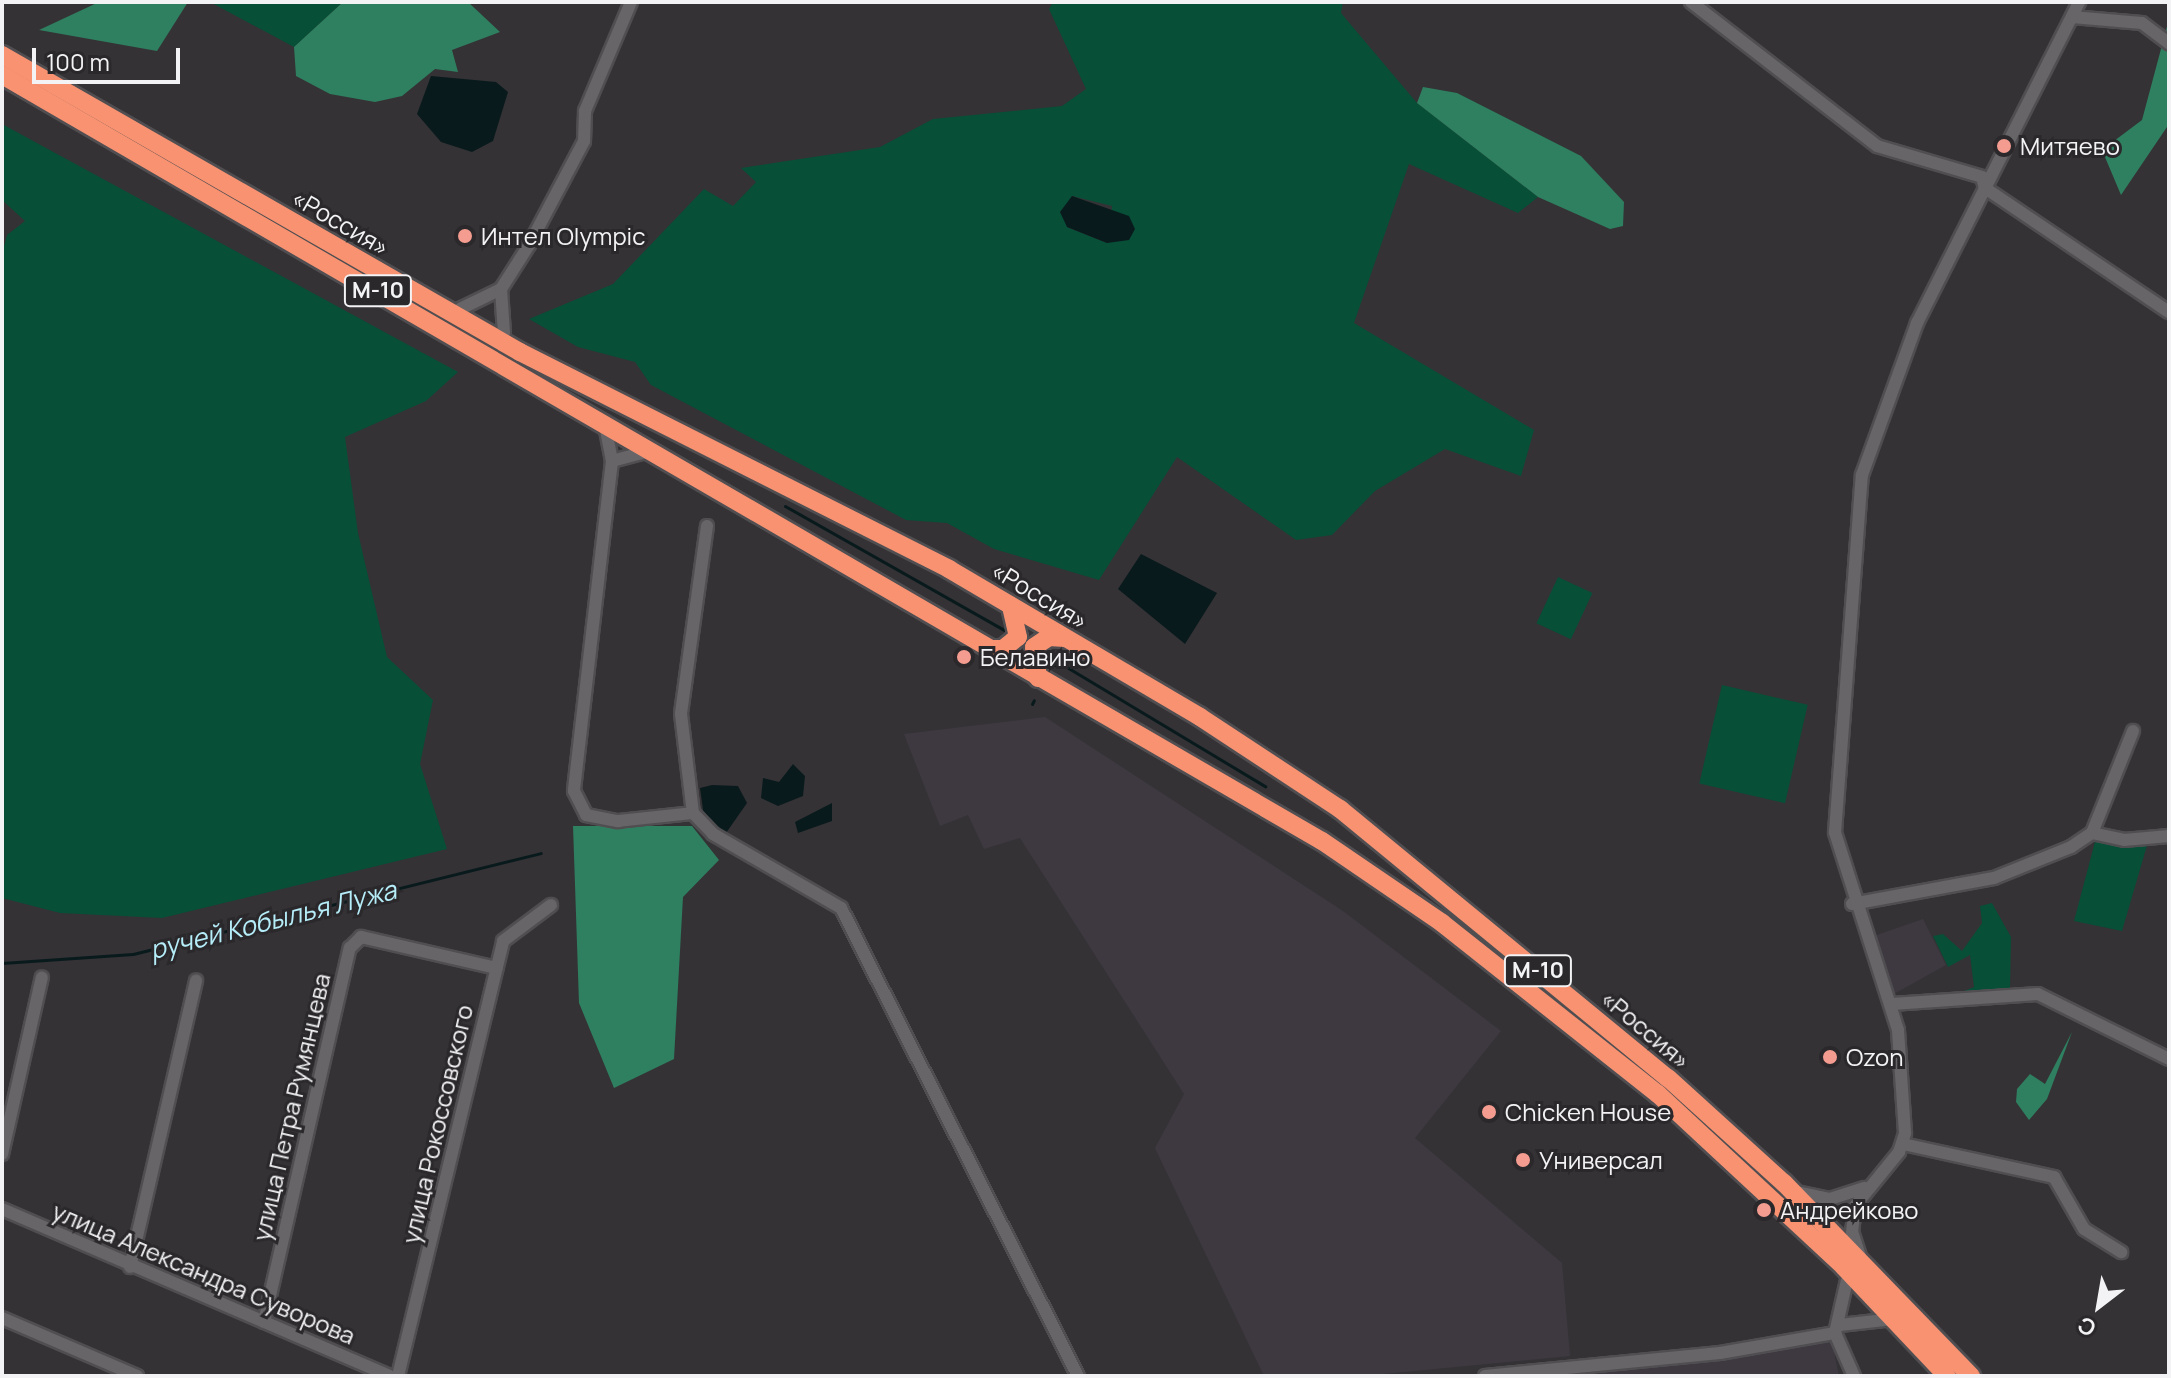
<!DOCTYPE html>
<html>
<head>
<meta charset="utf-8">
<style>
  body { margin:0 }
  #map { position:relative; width:2171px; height:1378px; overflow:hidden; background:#343235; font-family:Manrope,sans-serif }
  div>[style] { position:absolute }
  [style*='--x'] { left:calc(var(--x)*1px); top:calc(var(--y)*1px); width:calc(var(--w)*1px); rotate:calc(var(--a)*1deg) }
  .built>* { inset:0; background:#3e3941 }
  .green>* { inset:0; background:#084f37; transform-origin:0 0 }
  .forest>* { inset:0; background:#2e8060 }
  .water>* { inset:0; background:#091a1d }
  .stream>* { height:3px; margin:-1.5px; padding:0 1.5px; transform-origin:1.5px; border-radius:1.5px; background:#091a1d }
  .roads { filter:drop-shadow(2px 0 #504e51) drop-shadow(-2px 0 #504e51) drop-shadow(0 2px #504e51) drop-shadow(0 -2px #504e51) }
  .minor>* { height:12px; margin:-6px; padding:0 6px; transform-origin:6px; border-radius:6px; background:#676568 }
  .highway>* { height:18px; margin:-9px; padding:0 9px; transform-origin:9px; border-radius:9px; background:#f99271 }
  .dots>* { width:22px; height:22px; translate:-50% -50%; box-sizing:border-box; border:4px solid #2a282b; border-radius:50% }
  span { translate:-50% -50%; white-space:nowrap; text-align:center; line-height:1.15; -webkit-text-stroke:6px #2a282b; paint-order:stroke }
  .shield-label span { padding:2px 6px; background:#2a282b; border:2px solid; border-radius:6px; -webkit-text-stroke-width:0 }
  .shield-label { font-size:22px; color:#f3f2f4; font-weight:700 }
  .poi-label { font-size:24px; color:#f3f2f4 }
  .left { translate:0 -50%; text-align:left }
  .street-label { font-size:24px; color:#f3f2f4 }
  .water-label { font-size:26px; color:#b5edf9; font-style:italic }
  .frame { position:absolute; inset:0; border:4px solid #f3f2f4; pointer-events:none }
  .north { position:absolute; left:2059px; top:1266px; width:80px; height:80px; -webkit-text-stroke:6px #2a282b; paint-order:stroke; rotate:211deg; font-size:22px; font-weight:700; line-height:32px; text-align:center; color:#f3f2f4 }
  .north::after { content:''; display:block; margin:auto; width:28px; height:36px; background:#f3f2f4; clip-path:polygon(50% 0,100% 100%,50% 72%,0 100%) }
  .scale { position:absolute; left:32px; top:48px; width:148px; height:36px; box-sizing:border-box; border:4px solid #f3f2f4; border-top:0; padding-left:10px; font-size:24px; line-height:28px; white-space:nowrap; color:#f3f2f4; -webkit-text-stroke:6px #2a282b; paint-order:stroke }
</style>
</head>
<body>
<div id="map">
  <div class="built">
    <div style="clip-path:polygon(1045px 717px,1343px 911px,1501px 1031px,1415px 1138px,1562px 1263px,1570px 1356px,1362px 1376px,1264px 1376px,1155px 1148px,1184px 1094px,1020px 838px,984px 849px,968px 815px,940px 826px,904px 734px)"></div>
    <div style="clip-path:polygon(1923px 919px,1946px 965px,1892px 995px,1871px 937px)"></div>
    <div style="clip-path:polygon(1832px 1341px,1839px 1376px,1552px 1376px,1614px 1371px)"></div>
  </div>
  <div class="green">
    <div style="clip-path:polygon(210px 2px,343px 2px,294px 47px)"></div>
    <div style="clip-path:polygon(evenodd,1053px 2px,1343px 2px,1341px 13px,1417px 103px,1538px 197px,1518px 213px,1409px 164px,1354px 323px,1534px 430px,1521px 476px,1445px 449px,1375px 491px,1332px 535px,1296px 540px,1177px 457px,1099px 580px,994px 549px,947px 523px,906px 520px,651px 385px,635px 362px,578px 347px,529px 319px,613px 284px,704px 189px,733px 206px,756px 182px,741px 168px,880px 147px,933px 119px,1062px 106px,1086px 89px,1049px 9px,1053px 2px,1072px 196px,1112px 206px,1107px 243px,1067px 227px,1072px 196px)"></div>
    <div style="clip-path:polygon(2px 124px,458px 372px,426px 401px,345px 437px,358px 533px,387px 657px,433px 700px,420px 764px,447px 849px,162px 918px,60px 913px,2px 898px,2px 254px,7px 235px,25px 221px,2px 200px)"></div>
    <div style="left:1558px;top:577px;width:38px;height:51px;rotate:25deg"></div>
    <div style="left:1722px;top:685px;width:88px;height:101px;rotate:13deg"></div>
    <div style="clip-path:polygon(2096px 838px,2148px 842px,2122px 931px,2074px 921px)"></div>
    <div style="clip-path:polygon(1992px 903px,2011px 937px,2010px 988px,1952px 996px,1974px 987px,1970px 955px,1948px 967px,1933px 936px,1943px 934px,1962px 951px,1982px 923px,1980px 906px)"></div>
  </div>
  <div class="forest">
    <div style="clip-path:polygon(99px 2px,188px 2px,157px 51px,39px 30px)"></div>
    <div style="clip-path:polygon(343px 2px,468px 2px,500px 32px,452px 50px,458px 72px,435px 69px,402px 96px,375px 102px,330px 94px,296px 76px,294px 47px)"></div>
    <div style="clip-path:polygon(2169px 19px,2169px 124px,2121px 195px,2102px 150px,2142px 120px)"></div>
    <div style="clip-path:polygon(1423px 87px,1457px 93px,1581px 156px,1624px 202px,1623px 226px,1610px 229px,1538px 197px,1417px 103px)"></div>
    <div style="clip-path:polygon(573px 826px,692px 826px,719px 860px,683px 897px,674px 1059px,614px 1088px,579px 1003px)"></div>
    <div style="clip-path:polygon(2072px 1032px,2047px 1099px,2029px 1120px,2016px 1102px,2017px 1089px,2030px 1074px,2045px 1084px)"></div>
  </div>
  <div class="water">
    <div style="clip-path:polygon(431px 76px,496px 82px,508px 92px,493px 141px,472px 152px,441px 142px,417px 114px)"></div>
    <div style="clip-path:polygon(1072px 196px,1129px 216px,1135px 229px,1129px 240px,1107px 243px,1067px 227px,1060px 212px)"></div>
    <div style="clip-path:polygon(1141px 554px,1217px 593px,1185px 644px,1118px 589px)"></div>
    <div style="clip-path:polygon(793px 764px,805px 776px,803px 796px,778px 806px,761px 798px,763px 778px,779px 782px)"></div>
    <div style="clip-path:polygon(712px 785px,738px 786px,747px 803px,726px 833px,705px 824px,700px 788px)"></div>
    <div style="clip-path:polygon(832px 803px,832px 821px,798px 833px,795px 822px)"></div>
  </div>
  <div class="stream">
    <div style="--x:785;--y:506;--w:252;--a:29.5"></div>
    <div style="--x:1078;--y:626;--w:6;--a:-59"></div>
    <div style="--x:1045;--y:654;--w:257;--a:31"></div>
    <div style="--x:1055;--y:665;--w:9;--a:-58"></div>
    <div style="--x:1032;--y:704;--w:4;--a:-63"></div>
    <div style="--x:2;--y:963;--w:131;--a:-3.9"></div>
    <div style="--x:133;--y:954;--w:420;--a:-13.9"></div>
  </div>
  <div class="roads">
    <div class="minor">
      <div style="--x:1691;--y:2;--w:235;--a:37.7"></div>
      <div style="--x:1877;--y:146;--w:109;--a:16.4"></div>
      <div style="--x:1982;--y:177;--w:11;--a:75"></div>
      <div style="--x:1985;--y:188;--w:222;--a:34"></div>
      <div style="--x:2072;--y:17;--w:70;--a:4.9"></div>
      <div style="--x:2142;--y:23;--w:34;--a:37"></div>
      <div style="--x:501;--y:289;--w:44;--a:86.1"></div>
      <div style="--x:460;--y:309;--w:46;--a:-26"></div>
      <div style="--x:501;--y:289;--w:52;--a:-57.5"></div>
      <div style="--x:529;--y:245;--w:118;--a:-62.1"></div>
      <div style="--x:584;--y:141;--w:30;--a:-88"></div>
      <div style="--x:585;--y:111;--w:118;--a:-67.1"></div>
      <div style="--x:605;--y:425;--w:37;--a:79"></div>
      <div style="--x:612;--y:461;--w:332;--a:96.6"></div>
      <div style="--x:574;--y:791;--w:27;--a:63"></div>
      <div style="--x:586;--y:815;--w:33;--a:11"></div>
      <div style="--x:618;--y:821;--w:75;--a:-6.1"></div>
      <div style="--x:612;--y:461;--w:39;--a:-15"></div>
      <div style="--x:707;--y:526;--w:190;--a:97.9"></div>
      <div style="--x:681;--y:714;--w:100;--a:83.1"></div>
      <div style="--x:693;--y:813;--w:29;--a:46"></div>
      <div style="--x:713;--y:834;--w:148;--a:30"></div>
      <div style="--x:841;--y:908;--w:525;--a:63.14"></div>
      <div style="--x:2092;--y:833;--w:33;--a:12"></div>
      <div style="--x:2124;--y:840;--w:45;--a:-5.1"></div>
      <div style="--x:1852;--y:904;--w:144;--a:-10.4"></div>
      <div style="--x:1994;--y:878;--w:83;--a:-21.9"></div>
      <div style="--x:2071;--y:847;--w:25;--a:-34"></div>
      <div style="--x:2092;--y:833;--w:110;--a:-68.1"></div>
      <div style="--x:1892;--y:1004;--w:146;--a:-3.9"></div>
      <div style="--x:2038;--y:994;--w:146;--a:26.4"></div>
      <div style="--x:1903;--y:1144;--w:155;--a:12.3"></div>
      <div style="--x:2054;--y:1177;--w:60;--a:60"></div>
      <div style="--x:2084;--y:1229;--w:44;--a:31.9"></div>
      <div style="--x:2;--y:1154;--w:181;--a:-77.3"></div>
      <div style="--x:1797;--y:1192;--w:34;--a:12"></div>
      <div style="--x:1830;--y:1199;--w:36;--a:-18"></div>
      <div style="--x:2;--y:1209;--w:421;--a:23.3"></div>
      <div style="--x:1860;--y:1256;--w:25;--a:-108"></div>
      <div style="--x:1852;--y:1232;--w:26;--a:-83"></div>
      <div style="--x:1855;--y:1206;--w:70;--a:-50.8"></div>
      <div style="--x:1899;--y:1152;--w:20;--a:-72"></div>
      <div style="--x:1905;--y:1133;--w:103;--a:-93.9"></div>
      <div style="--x:1898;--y:1030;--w:208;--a:-107.7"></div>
      <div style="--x:1835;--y:832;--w:358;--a:-85.7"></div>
      <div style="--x:1862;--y:475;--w:162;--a:-70.1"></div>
      <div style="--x:1917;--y:323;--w:360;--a:-63.2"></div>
      <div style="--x:130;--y:1267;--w:294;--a:-77"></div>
      <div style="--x:2;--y:1318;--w:147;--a:23.2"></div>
      <div style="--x:264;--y:1322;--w:384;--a:-77.1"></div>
      <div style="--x:350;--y:948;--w:16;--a:-45"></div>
      <div style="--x:361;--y:937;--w:139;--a:12.9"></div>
      <div style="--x:1840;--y:1325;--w:45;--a:-6.3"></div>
      <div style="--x:1835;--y:1333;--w:47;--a:66.2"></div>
      <div style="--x:398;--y:1376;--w:447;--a:-76.4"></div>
      <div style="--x:503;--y:941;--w:60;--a:-36.9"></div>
      <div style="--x:1485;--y:1376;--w:236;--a:-5.6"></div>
      <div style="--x:1720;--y:1353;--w:117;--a:-9.9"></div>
      <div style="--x:1835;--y:1333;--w:54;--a:-77.2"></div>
    </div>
    <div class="highway">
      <div style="--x:2;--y:55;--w:597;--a:29.83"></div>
      <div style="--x:520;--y:352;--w:481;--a:26.8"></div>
      <div style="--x:949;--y:569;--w:291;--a:30.5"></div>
      <div style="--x:1200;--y:717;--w:168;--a:33.3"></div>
      <div style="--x:1340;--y:809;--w:424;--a:39.4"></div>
      <div style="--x:1668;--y:1078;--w:156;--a:42.2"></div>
      <div style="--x:1784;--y:1183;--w:269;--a:45.9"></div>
      <div style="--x:2;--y:75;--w:1526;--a:30.13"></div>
      <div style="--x:1322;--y:841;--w:145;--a:34.3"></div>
      <div style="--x:1442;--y:923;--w:275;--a:38.4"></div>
      <div style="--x:1658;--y:1094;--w:254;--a:42.9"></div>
      <div style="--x:1844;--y:1267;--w:150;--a:46.6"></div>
      <div style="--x:988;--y:649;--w:15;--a:0"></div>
      <div style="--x:1003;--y:649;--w:19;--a:-39"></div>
      <div style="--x:1018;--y:637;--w:32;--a:-103"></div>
      <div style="--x:1038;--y:678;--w:31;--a:-97"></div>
      <div style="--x:1034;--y:647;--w:18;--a:-34"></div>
      <div style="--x:1049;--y:637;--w:16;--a:4"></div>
    </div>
  </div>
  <div class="dots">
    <div style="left:2004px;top:146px;background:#f59c90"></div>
    <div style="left:465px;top:236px;background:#f59c90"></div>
    <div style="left:964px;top:657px;background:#f59c90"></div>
    <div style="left:1830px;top:1057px;background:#f59c90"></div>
    <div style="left:1489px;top:1112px;background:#f59c90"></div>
    <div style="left:1523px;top:1160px;background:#f59c90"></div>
    <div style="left:1764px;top:1210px;background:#f59c90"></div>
  </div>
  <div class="shield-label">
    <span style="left:378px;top:291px">М-10</span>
    <span style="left:1538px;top:971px">М-10</span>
  </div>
  <div class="poi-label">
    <span class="left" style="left:2020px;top:146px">Митяево</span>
    <span class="left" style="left:481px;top:236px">Интел Olympic</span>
    <span class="left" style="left:980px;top:657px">Белавино</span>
    <span class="left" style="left:1846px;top:1057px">Ozon</span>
    <span class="left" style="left:1505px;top:1112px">Chicken House</span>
    <span class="left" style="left:1539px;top:1160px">Универсал</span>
    <span class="left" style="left:1780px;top:1210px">Андрейково</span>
  </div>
  <div class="street-label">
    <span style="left:341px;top:222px;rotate:30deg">«Россия»</span>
    <span style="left:1040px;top:595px;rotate:31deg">«Россия»</span>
    <span style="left:1646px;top:1029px;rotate:40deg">«Россия»</span>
    <span style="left:291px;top:1107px;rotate:-77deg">улица Петра Румянцева</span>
    <span style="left:437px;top:1124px;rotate:-77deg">улица Рокоссовского</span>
    <span style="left:204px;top:1273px;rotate:23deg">улица Александра Суворова</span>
  </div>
  <div class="water-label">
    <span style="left:273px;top:920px;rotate:-14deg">ручей Кобылья Лужа</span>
  </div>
  <div class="frame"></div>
  <div class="north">С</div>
  <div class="scale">100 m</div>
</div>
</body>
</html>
